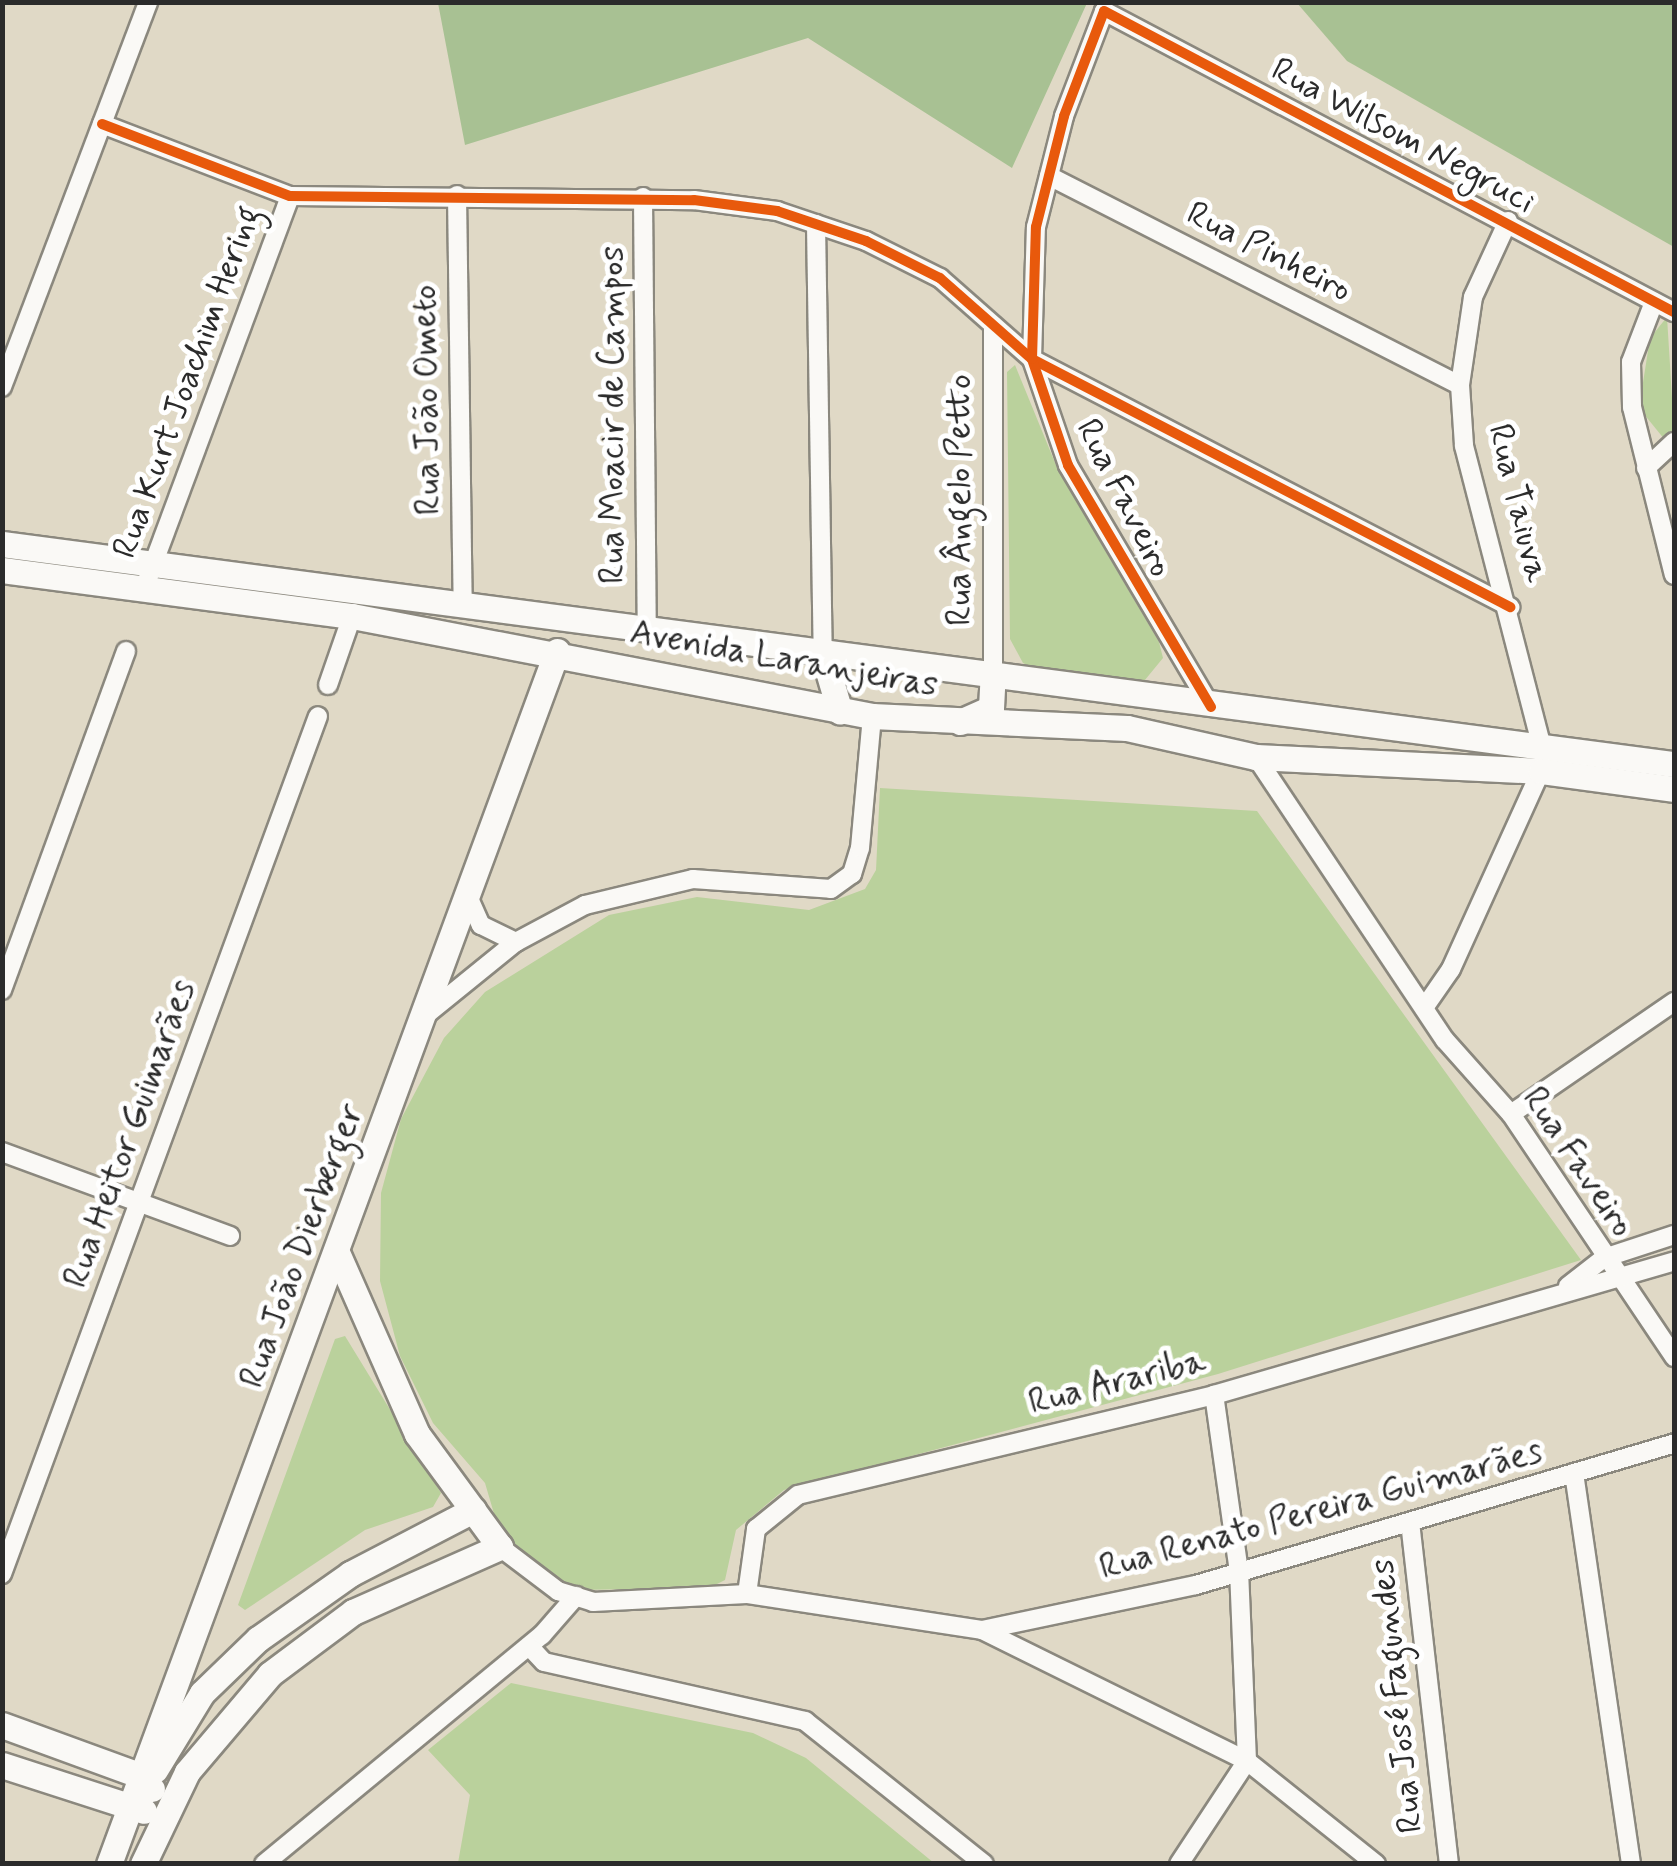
<!DOCTYPE html>
<html>
<head>
<meta charset="utf-8">
<style>
  body { margin:0 }
  #map { position:relative; width:1677px; height:1866px; overflow:hidden; background:#e0d9c6; font-family:Mynerve,sans-serif }
  div>[style] { position:absolute }
  [style*='--x'] { left:calc(var(--x)*1px); top:calc(var(--y)*1px); width:calc(var(--w)*1px); rotate:calc(var(--a)*1deg) }
  .green>* { inset:0; background:#bad19c }
  .forest>* { inset:0; background:#a8c193 }
  .roads { filter:drop-shadow(2px 0 #8b887e) drop-shadow(-2px 0 #8b887e) drop-shadow(0 2px #8b887e) drop-shadow(0 -2px #8b887e) }
  .street>* { height:18px; margin:-9px; padding:0 9px; transform-origin:9px; border-radius:9px; background:#faf9f6 }
  .secondary>* { height:25px; margin:-12.5px; padding:0 12.5px; transform-origin:12.5px; border-radius:12.5px; background:#faf9f6 }
  .cycleway>* { height:10px; margin:-5px; padding:0 5px; transform-origin:5px; border-radius:5px; background:#e8590c }
  span { translate:-50% -50%; white-space:nowrap; text-align:center; line-height:1.15; -webkit-text-stroke:10px #fff; paint-order:stroke }
  .street-label { font-size:35px; color:#2b2b2b }
  .frame { position:absolute; inset:0; border:5px solid #2b2b2b; pointer-events:none }
</style>
</head>
<body>
<div id="map">
  <div class="green">
    <div style="clip-path:polygon(1667px 317px,1674px 430px,1665px 440px,1639px 408px,1650px 338px)"></div>
    <div style="clip-path:polygon(1015px 365px,1058px 470px,1159px 642px,1163px 658px,1140px 686px,1041px 672px,1023px 663px,1010px 639px,1007px 372px)"></div>
    <div style="clip-path:polygon(880px 788px,1257px 811px,1581px 1260px,1218px 1374px,784px 1490px,736px 1530px,725px 1580px,709px 1588px,572px 1590px,500px 1534px,485px 1483px,433px 1423px,400px 1356px,380px 1281px,381px 1193px,401px 1119px,444px 1038px,485px 992px,609px 915px,697px 897px,809px 910px,865px 889px,876px 870px)"></div>
    <div style="clip-path:polygon(345px 1336px,441px 1493px,433px 1507px,365px 1530px,245px 1610px,238px 1605px,335px 1339px)"></div>
    <div style="clip-path:polygon(511px 1683px,753px 1733px,806px 1758px,934px 1863px,458px 1863px,470px 1795px,428px 1750px)"></div>
  </div>
  <div class="forest">
    <div style="clip-path:polygon(438px 3px,438px 2px,1087px 3px,1012px 168px,808px 38px,465px 145px)"></div>
    <div style="clip-path:polygon(1297px 3px,1674px 3px,1674px 247px,1347px 61px)"></div>
  </div>
  <div class="roads">
    <div class="street">
      <div style="--x:102;--y:124;--w:201;--a:21"></div>
      <div style="--x:290;--y:196;--w:404;--a:0.6"></div>
      <div style="--x:694;--y:200;--w:84;--a:7.5"></div>
      <div style="--x:777;--y:211;--w:94;--a:18.6"></div>
      <div style="--x:866;--y:241;--w:83;--a:26.6"></div>
      <div style="--x:940;--y:278;--w:123;--a:41.4"></div>
      <div style="--x:1032;--y:359;--w:539;--a:27.42"></div>
      <div style="--x:1049;--y:176;--w:461;--a:27"></div>
      <div style="--x:457;--y:195;--w:409;--a:89.2"></div>
      <div style="--x:643;--y:197;--w:436;--a:89.5"></div>
      <div style="--x:1508;--y:221;--w:84;--a:114.7"></div>
      <div style="--x:1473;--y:297;--w:89;--a:98.4"></div>
      <div style="--x:1460;--y:385;--w:61;--a:86.2"></div>
      <div style="--x:1464;--y:446;--w:311;--a:75.5"></div>
      <div style="--x:816;--y:224;--w:430;--a:89.1"></div>
      <div style="--x:1654;--y:302;--w:64;--a:111"></div>
      <div style="--x:1631;--y:362;--w:45;--a:88.7"></div>
      <div style="--x:1632;--y:407;--w:173;--a:76"></div>
      <div style="--x:993;--y:325;--w:350;--a:90"></div>
      <div style="--x:2;--y:387;--w:412;--a:-69.2"></div>
      <div style="--x:1646;--y:468;--w:38;--a:-43"></div>
      <div style="--x:144;--y:589;--w:419;--a:-69.6"></div>
      <div style="--x:328;--y:685;--w:73;--a:-70.8"></div>
      <div style="--x:1211;--y:707;--w:281;--a:-120.6"></div>
      <div style="--x:1068;--y:465;--w:112;--a:-108.8"></div>
      <div style="--x:1032;--y:359;--w:132;--a:-88.3"></div>
      <div style="--x:1036;--y:227;--w:114;--a:-75.8"></div>
      <div style="--x:1064;--y:116;--w:112;--a:-69.1"></div>
      <div style="--x:1104;--y:11;--w:645;--a:27.84"></div>
      <div style="--x:1256;--y:757;--w:340;--a:56.3"></div>
      <div style="--x:1445;--y:1040;--w:99;--a:48.3"></div>
      <div style="--x:1511;--y:1114;--w:293;--a:56.1"></div>
      <div style="--x:467;--y:894;--w:34;--a:66"></div>
      <div style="--x:481;--y:925;--w:39;--a:26"></div>
      <div style="--x:2;--y:990;--w:361;--a:-69.9"></div>
      <div style="--x:1424;--y:1008;--w:47;--a:-55.3"></div>
      <div style="--x:1451;--y:969;--w:217;--a:-65.6"></div>
      <div style="--x:422;--y:1018;--w:121;--a:-39"></div>
      <div style="--x:516;--y:942;--w:78;--a:-28.2"></div>
      <div style="--x:585;--y:905;--w:111;--a:-13.5"></div>
      <div style="--x:693;--y:879;--w:138;--a:4.1"></div>
      <div style="--x:831;--y:889;--w:26;--a:-36"></div>
      <div style="--x:852;--y:874;--w:27;--a:-73"></div>
      <div style="--x:860;--y:848;--w:133;--a:-84.8"></div>
      <div style="--x:1511;--y:1114;--w:198;--a:-34.5"></div>
      <div style="--x:2;--y:1152;--w:243;--a:20.2"></div>
      <div style="--x:1568;--y:1286;--w:46;--a:-37.9"></div>
      <div style="--x:1604;--y:1258;--w:74;--a:-18.2"></div>
      <div style="--x:1574;--y:1473;--w:395;--a:81.7"></div>
      <div style="--x:1410;--y:1522;--w:344;--a:83.5"></div>
      <div style="--x:500;--y:1547;--w:73;--a:37.2"></div>
      <div style="--x:558;--y:1591;--w:37;--a:17"></div>
      <div style="--x:593;--y:1602;--w:154;--a:-3"></div>
      <div style="--x:747;--y:1594;--w:238;--a:8.7"></div>
      <div style="--x:982;--y:1630;--w:296;--a:26.3"></div>
      <div style="--x:1247;--y:1761;--w:165;--a:38.6"></div>
      <div style="--x:2;--y:1574;--w:914;--a:-69.78"></div>
      <div style="--x:747;--y:1594;--w:66;--a:-82.1"></div>
      <div style="--x:756;--y:1529;--w:54;--a:-39"></div>
      <div style="--x:798;--y:1495;--w:428;--a:-13.5"></div>
      <div style="--x:1214;--y:1395;--w:479;--a:-16.2"></div>
      <div style="--x:982;--y:1630;--w:219;--a:-11.9"></div>
      <div style="--x:1196;--y:1585;--w:499;--a:-16.5"></div>
      <div style="--x:529;--y:1646;--w:22;--a:47"></div>
      <div style="--x:544;--y:1662;--w:268;--a:12.7"></div>
      <div style="--x:805;--y:1721;--w:229;--a:38.6"></div>
      <div style="--x:264;--y:1864;--w:360;--a:-39.5"></div>
      <div style="--x:542;--y:1635;--w:52;--a:-48.9"></div>
      <div style="--x:1179;--y:1864;--w:123;--a:-56.6"></div>
      <div style="--x:1247;--y:1761;--w:189;--a:-92.4"></div>
      <div style="--x:1239;--y:1572;--w:179;--a:-98"></div>
    </div>
    <div class="secondary">
      <div style="--x:2;--y:544;--w:1686;--a:7.5"></div>
      <div style="--x:2;--y:570;--w:353;--a:7.5"></div>
      <div style="--x:352;--y:616;--w:530;--a:10.89"></div>
      <div style="--x:872;--y:716;--w:255;--a:2.7"></div>
      <div style="--x:1127;--y:728;--w:132;--a:12.7"></div>
      <div style="--x:1256;--y:757;--w:285;--a:2.8"></div>
      <div style="--x:1541;--y:771;--w:134;--a:7.7"></div>
      <div style="--x:823;--y:654;--w:60;--a:73.7"></div>
      <div style="--x:960;--y:722;--w:34;--a:-24"></div>
      <div style="--x:991;--y:708;--w:33;--a:-87"></div>
      <div style="--x:2;--y:1725;--w:148;--a:20.1"></div>
      <div style="--x:141;--y:1776;--w:17;--a:50"></div>
      <div style="--x:2;--y:1765;--w:149;--a:17.9"></div>
      <div style="--x:155;--y:1770;--w:90;--a:-58.6"></div>
      <div style="--x:202;--y:1693;--w:78;--a:-44"></div>
      <div style="--x:258;--y:1639;--w:113;--a:-35.2"></div>
      <div style="--x:350;--y:1574;--w:139;--a:-27.5"></div>
      <div style="--x:109;--y:1864;--w:1293;--a:-69.73"></div>
      <div style="--x:143;--y:1864;--w:102;--a:-64.4"></div>
      <div style="--x:187;--y:1772;--w:128;--a:-49.7"></div>
      <div style="--x:270;--y:1674;--w:104;--a:-36.8"></div>
      <div style="--x:353;--y:1612;--w:161;--a:-23.9"></div>
      <div style="--x:500;--y:1547;--w:140;--a:-126.3"></div>
      <div style="--x:417;--y:1434;--w:196;--a:-113.8"></div>
    </div>
  </div>
  <div class="cycleway">
    <div style="--x:102;--y:124;--w:201;--a:21"></div>
    <div style="--x:290;--y:196;--w:404;--a:0.6"></div>
    <div style="--x:694;--y:200;--w:84;--a:7.5"></div>
    <div style="--x:777;--y:211;--w:94;--a:18.6"></div>
    <div style="--x:866;--y:241;--w:83;--a:26.6"></div>
    <div style="--x:940;--y:278;--w:123;--a:41.4"></div>
    <div style="--x:1032;--y:359;--w:539;--a:27.42"></div>
    <div style="--x:1211;--y:707;--w:281;--a:-120.6"></div>
    <div style="--x:1068;--y:465;--w:112;--a:-108.8"></div>
    <div style="--x:1032;--y:359;--w:132;--a:-88.3"></div>
    <div style="--x:1036;--y:227;--w:114;--a:-75.8"></div>
    <div style="--x:1064;--y:116;--w:112;--a:-69.1"></div>
    <div style="--x:1104;--y:11;--w:645;--a:27.84"></div>
  </div>
  <div class="street-label">
    <span style="left:1403px;top:136px;rotate:28deg">Rua Wilsom Negruci</span>
    <span style="left:1269px;top:252px;rotate:27deg">Rua Pinheiro</span>
    <span style="left:187px;top:382px;rotate:-70deg">Rua Kurt Joachim Hering</span>
    <span style="left:427px;top:400px;rotate:-91deg">Rua João Ometo</span>
    <span style="left:613px;top:415px;rotate:-90deg">Rua Moacir de Campos</span>
    <span style="left:1124px;top:498px;rotate:63deg">Rua Faveiro</span>
    <span style="left:960px;top:500px;rotate:-90deg">Rua Ângelo Petto</span>
    <span style="left:1518px;top:503px;rotate:76deg">Rua Taiuva</span>
    <span style="left:784px;top:659px;rotate:10deg">Avenida Laranjeiras</span>
    <span style="left:130px;top:1134px;rotate:-70deg">Rua Heitor Guimarães</span>
    <span style="left:1578px;top:1162px;rotate:56deg">Rua Faveiro</span>
    <span style="left:302px;top:1246px;rotate:-70deg">Rua João Dierberger</span>
    <span style="left:1117px;top:1382px;rotate:-14deg">Rua Arariba</span>
    <span style="left:1321px;top:1510px;rotate:-15deg">Rua Renato Pereira Guimarães</span>
    <span style="left:1397px;top:1696px;rotate:-96deg">Rua José Fagundes</span>
  </div>
  <div class="frame"></div>
</div>
</body>
</html>
